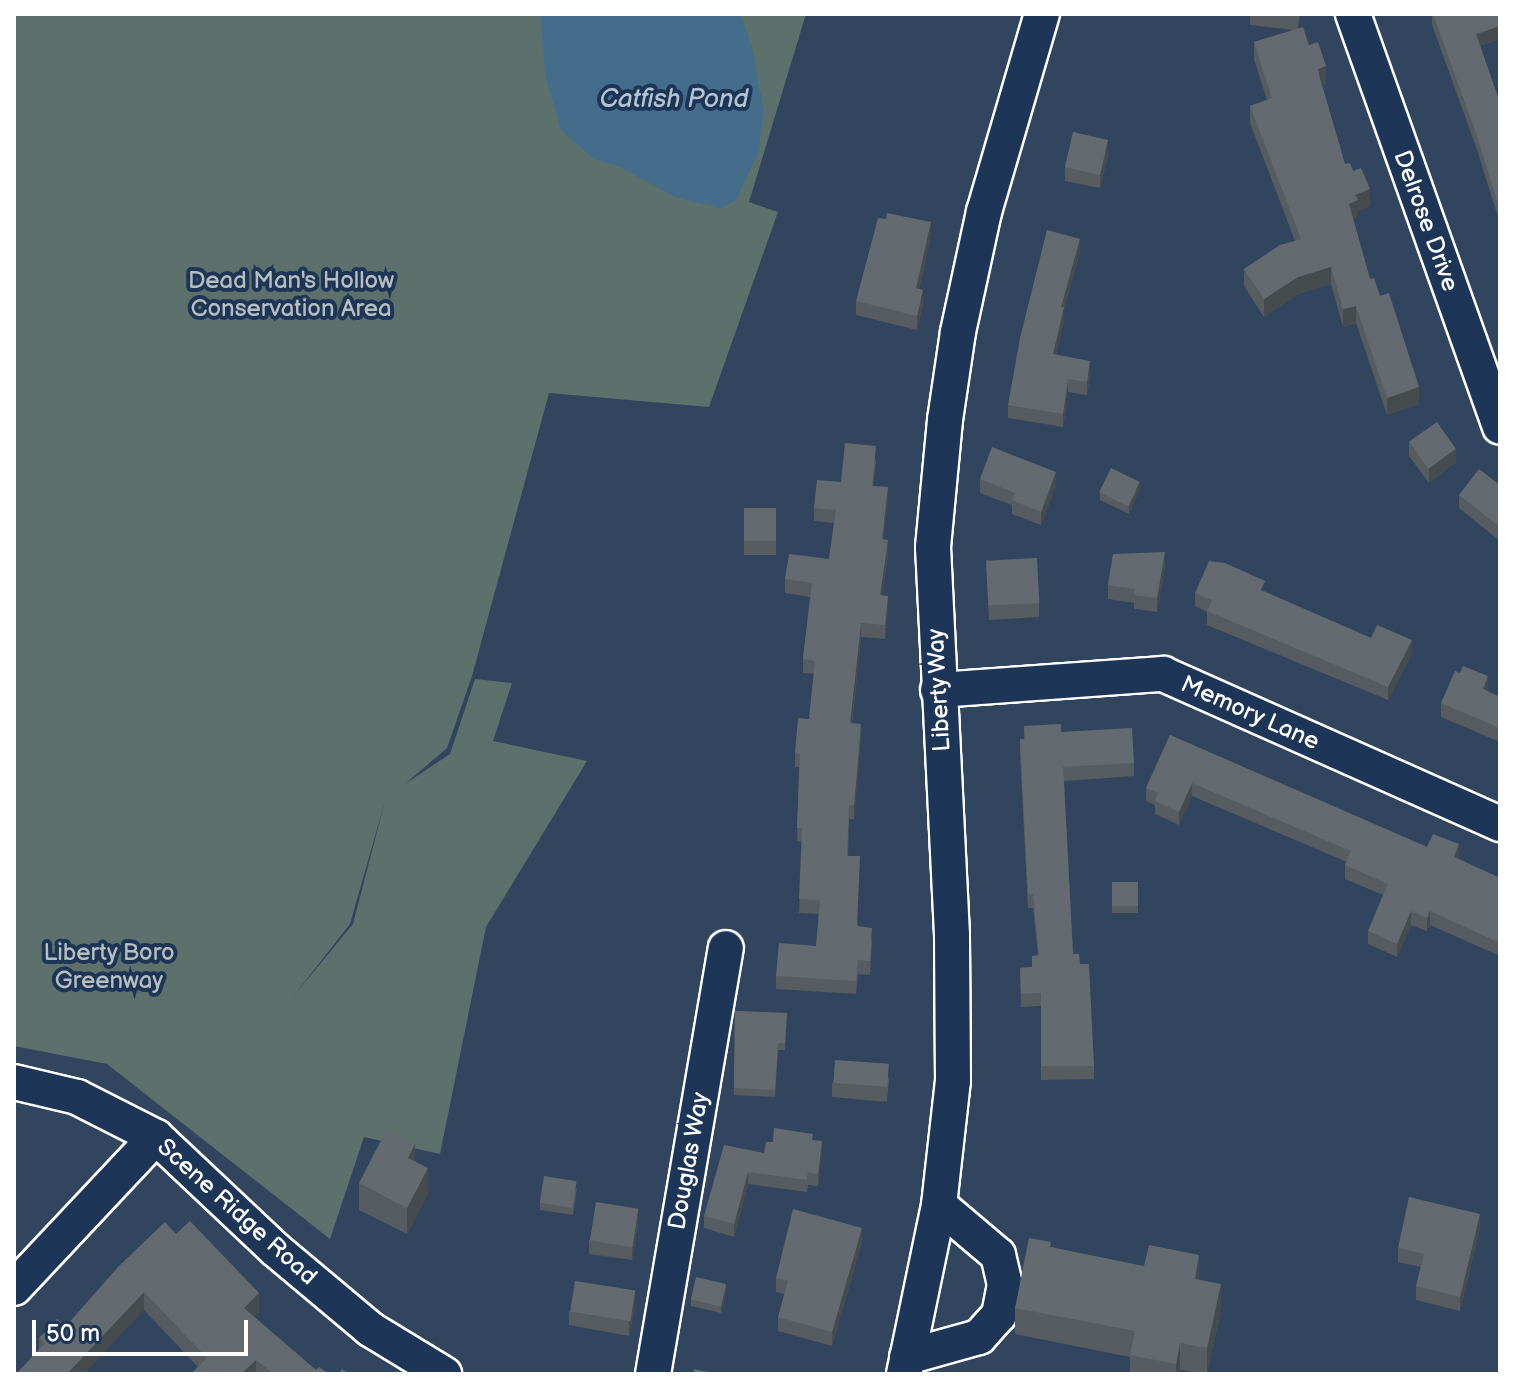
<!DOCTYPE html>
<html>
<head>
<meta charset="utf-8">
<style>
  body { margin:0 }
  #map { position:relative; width:1514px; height:1388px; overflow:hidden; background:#32455e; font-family:"Balsamiq Sans",sans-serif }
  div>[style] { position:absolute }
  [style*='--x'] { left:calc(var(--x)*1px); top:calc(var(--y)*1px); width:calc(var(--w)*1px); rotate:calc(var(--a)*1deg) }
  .green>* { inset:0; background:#5c716c }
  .water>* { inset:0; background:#446d8b }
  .roads { filter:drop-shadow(2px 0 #fff) drop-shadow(-2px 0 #fff) drop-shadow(0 2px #fff) drop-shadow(0 -2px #fff) }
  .minor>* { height:34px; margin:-17px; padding:0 17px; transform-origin:17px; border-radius:17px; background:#1d3557 }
  .wall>* { inset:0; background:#565c60; transform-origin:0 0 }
  .shaded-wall>* { inset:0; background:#464b4e }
  .building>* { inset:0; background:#646b70; transform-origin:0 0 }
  span { translate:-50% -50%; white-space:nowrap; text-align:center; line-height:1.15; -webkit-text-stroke:8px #1d3557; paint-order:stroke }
  .street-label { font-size:24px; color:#fff }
  .park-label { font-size:24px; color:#b6bfbd }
  .water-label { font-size:26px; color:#b4c5d1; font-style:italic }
  .frame { position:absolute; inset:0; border:16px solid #fff; pointer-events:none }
  .scale { position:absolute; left:32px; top:1320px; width:216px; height:36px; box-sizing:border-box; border:4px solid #fff; border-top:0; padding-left:10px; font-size:24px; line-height:28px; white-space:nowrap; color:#fff; -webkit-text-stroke:6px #1d3557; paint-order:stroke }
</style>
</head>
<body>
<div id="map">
  <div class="green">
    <div style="clip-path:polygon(evenodd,14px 14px,806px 14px,749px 202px,778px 212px,709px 407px,549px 393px,472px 676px,447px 748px,405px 784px,450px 754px,475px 679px,512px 683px,493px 741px,587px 761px,486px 927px,440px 1154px,364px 1137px,330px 1239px,107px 1064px,14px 1046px,14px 14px,385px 801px,353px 924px,292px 998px,350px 924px,385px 801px)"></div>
  </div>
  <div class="water">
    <div style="clip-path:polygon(540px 14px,740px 14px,751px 43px,764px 111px,758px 153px,736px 200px,722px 208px,677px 198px,620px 167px,593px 159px,561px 130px,546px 79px)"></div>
  </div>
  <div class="roads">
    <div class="minor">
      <div style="--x:1353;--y:14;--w:438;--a:70.4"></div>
      <div style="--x:938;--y:690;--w:226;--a:-4.1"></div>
      <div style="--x:1163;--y:674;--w:369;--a:24"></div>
      <div style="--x:14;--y:1082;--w:65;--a:13.4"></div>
      <div style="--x:77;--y:1097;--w:89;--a:26.9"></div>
      <div style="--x:156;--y:1137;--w:165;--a:43.3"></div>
      <div style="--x:276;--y:1250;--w:123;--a:40"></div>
      <div style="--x:370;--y:1329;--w:87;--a:31.3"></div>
      <div style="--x:14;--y:1288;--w:207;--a:-46.8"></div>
      <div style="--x:907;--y:1357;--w:75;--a:-15.5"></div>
      <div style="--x:979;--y:1337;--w:30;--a:-48"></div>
      <div style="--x:999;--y:1315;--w:31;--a:-79"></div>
      <div style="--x:1005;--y:1285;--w:31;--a:-103"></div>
      <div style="--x:998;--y:1255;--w:77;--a:-139.7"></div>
      <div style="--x:653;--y:1374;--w:432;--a:-80.3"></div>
      <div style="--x:904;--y:1374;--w:173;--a:-78.3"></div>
      <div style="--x:939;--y:1205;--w:125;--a:-83.6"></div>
      <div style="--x:953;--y:1081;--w:146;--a:-90.4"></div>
      <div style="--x:952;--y:935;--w:388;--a:-92.8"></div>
      <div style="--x:933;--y:547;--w:128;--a:-84.6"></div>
      <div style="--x:945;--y:420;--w:89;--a:-81.6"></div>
      <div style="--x:958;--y:332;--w:123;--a:-77.8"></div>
      <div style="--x:984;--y:212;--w:206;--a:-73.7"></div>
    </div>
  </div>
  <div class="wall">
    <div style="clip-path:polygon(1250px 14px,1300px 14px,1298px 28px,1309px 45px,1326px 84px,1322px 85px,1345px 164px,1353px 171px,1370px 206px,1358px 211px,1358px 217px,1353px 219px,1370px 279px,1380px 296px,1419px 404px,1387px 415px,1356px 323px,1343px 327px,1331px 284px,1298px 294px,1264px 317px,1244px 286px,1244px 269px,1295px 241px,1250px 123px,1250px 106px,1267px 100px,1254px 59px,1254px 42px,1294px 30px,1250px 25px)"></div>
    <div style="clip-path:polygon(1432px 14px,1500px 14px,1500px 39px,1480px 46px,1500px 103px,1500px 223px,1476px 147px,1432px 25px)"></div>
    <div style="clip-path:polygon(1108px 154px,1100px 188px,1065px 181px,1065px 167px)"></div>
    <div style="clip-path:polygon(931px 236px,919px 289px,923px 304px,917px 330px,856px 315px,856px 301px)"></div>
    <div style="clip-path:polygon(1080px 252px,1064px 309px,1064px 320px,1056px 355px,1090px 374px,1087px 395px,1068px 392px,1063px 427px,1008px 418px,1008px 405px)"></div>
    <div style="clip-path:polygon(1409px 442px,1456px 462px,1429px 483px,1409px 456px)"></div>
    <div style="clip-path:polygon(876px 460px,873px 486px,888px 501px,883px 539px,888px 553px,882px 595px,888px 610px,885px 639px,861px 637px,852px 723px,861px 738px,854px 819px,849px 819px,848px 856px,858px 926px,872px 941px,870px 975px,858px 974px,856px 994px,776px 989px,776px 976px,816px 946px,819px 914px,799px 913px,802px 842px,797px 841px,799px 767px,795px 767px,795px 753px,809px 719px,814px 674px,803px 673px,803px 659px,810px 597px,785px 593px,785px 579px,829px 559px,834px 523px,814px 521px,814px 508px,841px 482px)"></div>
    <div style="clip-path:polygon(980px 479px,1056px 486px,1041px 525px,1012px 514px,1012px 505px,980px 493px)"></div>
    <div style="clip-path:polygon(1500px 485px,1500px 560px,1498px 559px,1498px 545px,1500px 541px,1459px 508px,1459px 495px)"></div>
    <div style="clip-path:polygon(1140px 489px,1129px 514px,1100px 500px,1100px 493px)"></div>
    <div style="left:744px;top:508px;width:32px;height:47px"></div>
    <div style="clip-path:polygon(986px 561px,1039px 603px,1039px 617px,989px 620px)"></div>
    <div style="clip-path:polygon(1165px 566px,1157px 612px,1134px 609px,1134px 603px,1108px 599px,1108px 585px)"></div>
    <div style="clip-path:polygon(1265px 592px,1371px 638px,1412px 653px,1388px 700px,1207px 625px,1207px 612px,1195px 606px,1195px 593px)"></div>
    <div style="clip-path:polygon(1460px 673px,1487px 691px,1500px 697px,1500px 742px,1441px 717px,1441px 703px)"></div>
    <div style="clip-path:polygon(1024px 726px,1061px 732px,1134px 763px,1134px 776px,1064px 781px,1073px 954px,1080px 964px,1094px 1066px,1094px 1079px,1041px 1080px,1041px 1006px,1021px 1007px,1020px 968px,1032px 967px,1038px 955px,1033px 908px,1028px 908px,1020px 752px,1020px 739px,1024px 739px)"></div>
    <div style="clip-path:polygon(1170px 735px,1427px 847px,1459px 858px,1459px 859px,1500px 878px,1500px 956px,1430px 925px,1427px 931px,1411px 925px,1397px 957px,1368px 944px,1368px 931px,1383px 895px,1345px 879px,1345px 865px,1347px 862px,1192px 796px,1179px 825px,1155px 814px,1155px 805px,1146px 801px,1146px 788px)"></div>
    <div style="left:1112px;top:882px;width:26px;height:31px"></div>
    <div style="clip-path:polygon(735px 1011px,787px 1013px,785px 1050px,778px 1050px,775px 1097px,734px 1095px)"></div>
    <div style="clip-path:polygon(889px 1078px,887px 1102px,832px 1097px,832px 1083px)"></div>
    <div style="clip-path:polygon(813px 1140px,822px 1154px,818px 1186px,808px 1185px,807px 1192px,748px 1184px,734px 1237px,704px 1228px,704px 1216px,764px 1153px,773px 1142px)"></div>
    <div style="clip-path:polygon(415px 1161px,428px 1194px,407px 1234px,359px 1210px,359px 1183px)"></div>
    <div style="clip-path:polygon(577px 1188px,573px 1215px,540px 1210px,540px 1203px)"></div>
    <div style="clip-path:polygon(638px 1223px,632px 1260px,589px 1254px,589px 1240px)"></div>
    <div style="clip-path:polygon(1480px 1228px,1460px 1311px,1416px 1300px,1416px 1286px,1421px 1267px,1398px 1262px,1398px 1248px)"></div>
    <div style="clip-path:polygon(176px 1234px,259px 1312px,254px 1317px,316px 1370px,329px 1374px,191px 1374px,198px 1367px,144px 1310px,39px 1349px,39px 1338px,66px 1326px)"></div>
    <div style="clip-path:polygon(862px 1242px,832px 1346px,778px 1331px,778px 1317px,785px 1294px,776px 1292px,776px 1278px)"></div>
    <div style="clip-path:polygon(1051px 1247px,1199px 1280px,1221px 1310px,1207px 1374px,1180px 1370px,1179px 1374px,1130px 1374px,1130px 1357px,1015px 1334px,1015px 1308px)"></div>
    <div style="clip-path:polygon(726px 1291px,721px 1313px,691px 1306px,691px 1299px)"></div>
    <div style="clip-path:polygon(635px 1305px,629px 1336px,569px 1325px,569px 1311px)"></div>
  </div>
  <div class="shaded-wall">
    <div style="clip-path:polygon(1500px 26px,1500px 39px,1476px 47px,1476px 34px)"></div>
    <div style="clip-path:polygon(1326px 66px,1326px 84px,1318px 86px,1318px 69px)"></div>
    <div style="clip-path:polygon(1108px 140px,1108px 154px,1100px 188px,1100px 175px)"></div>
    <div style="clip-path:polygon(1370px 189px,1370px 206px,1358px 211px,1358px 217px,1349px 221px,1349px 204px,1355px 195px)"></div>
    <div style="clip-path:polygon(931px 222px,931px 236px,916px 302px,916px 288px)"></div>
    <div style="clip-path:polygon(1080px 239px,1080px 252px,1064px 309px,1064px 320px,1053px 367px,1053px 354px,1061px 307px)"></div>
    <div style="clip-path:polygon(1331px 267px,1331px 284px,1298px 294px,1264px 317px,1264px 299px,1298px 277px)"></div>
    <div style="clip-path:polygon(923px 290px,923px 304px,917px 330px,917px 316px)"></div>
    <div style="clip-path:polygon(1356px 306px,1356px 323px,1343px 327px,1343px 309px)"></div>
    <div style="clip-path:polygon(1090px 361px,1090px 374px,1087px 395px,1087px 382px)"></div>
    <div style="clip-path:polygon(1068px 379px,1068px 392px,1063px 427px,1063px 414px)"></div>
    <div style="clip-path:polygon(1419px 387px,1419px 404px,1387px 415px,1387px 398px)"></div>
    <div style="clip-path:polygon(1456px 449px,1456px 462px,1429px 483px,1429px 469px)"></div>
    <div style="clip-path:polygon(1056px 472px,1056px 486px,1041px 525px,1041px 512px)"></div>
    <div style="clip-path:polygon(1140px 482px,1140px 489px,1129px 514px,1129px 507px)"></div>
    <div style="clip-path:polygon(888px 487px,888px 501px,882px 552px,882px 539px)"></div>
    <div style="clip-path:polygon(888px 540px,888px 553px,880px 609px,880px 595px)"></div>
    <div style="clip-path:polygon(1165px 552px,1165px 566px,1157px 612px,1157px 598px)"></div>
    <div style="clip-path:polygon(888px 596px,888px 610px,885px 639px,885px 625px)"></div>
    <div style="clip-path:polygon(861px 623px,861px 637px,850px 737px,850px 723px)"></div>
    <div style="clip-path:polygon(1412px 640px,1412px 653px,1388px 700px,1388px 687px)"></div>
    <div style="clip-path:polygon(1488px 676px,1488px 690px,1483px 703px,1483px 689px)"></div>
    <div style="clip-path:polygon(861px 724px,861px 738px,854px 819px,854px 805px)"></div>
    <div style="clip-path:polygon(1192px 783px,1192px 796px,1179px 825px,1179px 812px)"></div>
    <div style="clip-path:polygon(1459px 844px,1459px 858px,1454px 870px,1454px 857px)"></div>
    <div style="clip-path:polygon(1411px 911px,1411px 925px,1397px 957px,1397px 944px)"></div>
    <div style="clip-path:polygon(1430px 911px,1430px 925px,1427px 931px,1427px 918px)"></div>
    <div style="clip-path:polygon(822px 1141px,822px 1154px,818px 1186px,818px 1174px)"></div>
    <div style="clip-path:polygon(415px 1144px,415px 1171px,408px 1158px)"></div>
    <div style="clip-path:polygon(428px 1168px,428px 1194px,407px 1234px,407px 1208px)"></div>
    <div style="clip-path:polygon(748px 1172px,748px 1184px,734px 1237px,734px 1224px)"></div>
    <div style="clip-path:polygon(638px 1209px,638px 1223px,632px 1260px,632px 1247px)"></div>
    <div style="clip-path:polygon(1480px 1214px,1480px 1228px,1460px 1311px,1460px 1297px)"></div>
    <div style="clip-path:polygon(862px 1228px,862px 1242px,832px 1346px,832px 1332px)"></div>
    <div style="clip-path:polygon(1199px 1255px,1199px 1281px,1195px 1279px)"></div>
    <div style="clip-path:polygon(726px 1284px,726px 1291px,721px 1313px,721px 1306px)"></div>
    <div style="clip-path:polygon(1221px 1284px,1221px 1310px,1207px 1374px,1207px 1348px)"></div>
    <div style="clip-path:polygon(635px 1291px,635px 1305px,629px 1336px,629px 1322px)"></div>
    <div style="clip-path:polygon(144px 1292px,144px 1310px,84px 1374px,67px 1374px)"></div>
    <div style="clip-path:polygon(259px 1293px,259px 1312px,244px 1327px,244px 1308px)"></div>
    <div style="clip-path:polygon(1180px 1343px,1180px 1370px,1179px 1374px,1176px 1374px,1176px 1364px)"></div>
    <div style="clip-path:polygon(256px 1360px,256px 1374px,241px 1374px)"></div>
  </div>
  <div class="building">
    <div style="clip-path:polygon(1276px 14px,1298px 14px,1298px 16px)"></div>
    <div style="clip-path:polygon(1433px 14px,1500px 14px,1500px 26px,1476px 34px,1500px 103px,1500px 210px,1476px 133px)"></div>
    <div style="clip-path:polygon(1303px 27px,1309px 45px,1318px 42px,1326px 66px,1318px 69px,1319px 75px,1345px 164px,1350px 163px,1353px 171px,1361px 168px,1370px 189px,1355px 195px,1358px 200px,1349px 204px,1370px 279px,1374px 278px,1380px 296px,1389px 293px,1419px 387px,1387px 398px,1356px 306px,1343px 309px,1331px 267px,1298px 277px,1264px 299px,1244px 269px,1280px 245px,1301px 239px,1250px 106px,1272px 98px,1254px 42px)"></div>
    <div style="left:1073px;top:132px;width:36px;height:36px;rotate:13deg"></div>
    <div style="clip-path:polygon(887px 213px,931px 222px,916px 288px,923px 290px,917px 316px,856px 301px,878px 218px,886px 219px)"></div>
    <div style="clip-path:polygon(1047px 230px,1080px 239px,1061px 307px,1064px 307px,1053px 354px,1090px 361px,1087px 382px,1068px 379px,1063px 414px,1008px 405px,1020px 338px)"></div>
    <div style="left:1437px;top:422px;width:33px;height:34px;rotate:55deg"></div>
    <div style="clip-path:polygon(845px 443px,876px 446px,872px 486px,888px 487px,882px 539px,888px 540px,880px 595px,888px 596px,885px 625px,861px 623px,850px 723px,861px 724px,854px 805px,849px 805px,847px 856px,860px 856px,857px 926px,872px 928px,870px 961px,858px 960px,856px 981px,776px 976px,779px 943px,816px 946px,820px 900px,799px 899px,802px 828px,797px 828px,800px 754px,795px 753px,798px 718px,809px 719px,815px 661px,803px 659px,812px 583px,785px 579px,789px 554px,829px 559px,836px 510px,814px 508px,817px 480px,841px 482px)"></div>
    <div style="clip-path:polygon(992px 447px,1056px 472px,1041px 512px,1012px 500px,1015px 493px,980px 479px)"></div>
    <div style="left:1111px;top:468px;width:32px;height:27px;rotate:26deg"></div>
    <div style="clip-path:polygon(1479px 469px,1500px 485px,1500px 527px,1459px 495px)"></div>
    <div style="left:744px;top:508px;width:32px;height:33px"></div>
    <div style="clip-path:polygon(1165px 552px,1157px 598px,1134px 595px,1135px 589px,1108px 585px,1113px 554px)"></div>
    <div style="left:1037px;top:558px;width:45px;height:51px;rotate:87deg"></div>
    <div style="clip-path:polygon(1209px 561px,1225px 563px,1265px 581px,1261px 590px,1371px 638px,1377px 625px,1412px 640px,1388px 687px,1207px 611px,1212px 600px,1195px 593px)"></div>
    <div style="clip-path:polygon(1463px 666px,1488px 676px,1483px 689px,1500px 697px,1500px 728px,1441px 703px,1455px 671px,1460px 673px)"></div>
    <div style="clip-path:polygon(1061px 724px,1061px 732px,1132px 728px,1134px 763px,1063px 767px,1073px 954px,1079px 954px,1080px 964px,1089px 964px,1094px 1066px,1041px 1066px,1041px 993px,1021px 994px,1020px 968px,1032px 967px,1032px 956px,1039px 955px,1033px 894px,1028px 894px,1020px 739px,1025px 739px,1024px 726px)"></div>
    <div style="clip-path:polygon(1170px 735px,1427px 847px,1433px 834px,1459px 844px,1454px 857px,1500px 878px,1500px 943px,1430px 911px,1427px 918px,1411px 911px,1397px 944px,1368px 931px,1388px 884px,1345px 865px,1351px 851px,1192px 783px,1179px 812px,1155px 801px,1158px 793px,1146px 788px)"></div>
    <div style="left:1112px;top:882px;width:26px;height:24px"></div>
    <div style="clip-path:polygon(735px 1011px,787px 1013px,785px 1043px,778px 1043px,775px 1090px,734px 1088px)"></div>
    <div style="left:835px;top:1060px;width:54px;height:23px;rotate:4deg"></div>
    <div style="clip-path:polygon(774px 1128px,813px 1134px,812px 1140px,822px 1141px,818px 1174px,808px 1172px,807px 1180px,748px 1172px,734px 1224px,704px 1216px,724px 1145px,764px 1153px,766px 1142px,773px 1142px)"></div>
    <div style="clip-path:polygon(387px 1129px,415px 1144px,408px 1158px,428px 1168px,407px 1208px,359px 1183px)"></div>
    <div style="left:544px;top:1176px;width:33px;height:27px;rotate:9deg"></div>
    <div style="clip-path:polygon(1409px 1197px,1480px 1214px,1460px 1297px,1416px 1286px,1424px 1254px,1398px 1248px)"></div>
    <div style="left:596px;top:1202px;width:43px;height:39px;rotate:9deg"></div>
    <div style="clip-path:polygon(793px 1209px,862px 1228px,832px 1332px,778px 1317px,788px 1281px,776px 1278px)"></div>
    <div style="clip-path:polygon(190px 1221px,259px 1293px,244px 1308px,316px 1370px,319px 1367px,329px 1374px,274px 1374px,256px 1360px,241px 1374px,191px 1374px,207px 1358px,144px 1292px,67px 1374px,16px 1374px,45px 1343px,39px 1338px,57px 1319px,66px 1326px,119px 1266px,165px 1222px,176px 1234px)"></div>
    <div style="clip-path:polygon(1029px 1238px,1051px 1242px,1050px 1247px,1144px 1266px,1149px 1245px,1199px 1255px,1195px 1279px,1221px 1284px,1207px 1348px,1180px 1343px,1176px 1364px,1130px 1355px,1135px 1331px,1015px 1308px)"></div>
    <div style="left:696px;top:1277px;width:31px;height:23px;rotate:13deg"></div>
    <div style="left:575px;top:1281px;width:61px;height:31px;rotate:9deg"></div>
    <div style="clip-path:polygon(342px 1369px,349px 1374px,338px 1374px)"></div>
    <div style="clip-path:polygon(694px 1369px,717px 1374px,693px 1374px)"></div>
  </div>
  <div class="street-label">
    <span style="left:1426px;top:221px;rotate:70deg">Delrose Drive</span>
    <span style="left:939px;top:690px;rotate:-93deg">Liberty Way</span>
    <span style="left:1250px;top:713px;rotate:24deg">Memory Lane</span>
    <span style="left:689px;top:1161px;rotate:-80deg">Douglas Way</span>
    <span style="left:237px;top:1212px;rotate:42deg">Scene Ridge Road</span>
  </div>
  <div class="park-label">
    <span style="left:291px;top:295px">Dead Man's Hollow<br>Conservation Area</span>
    <span style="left:109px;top:967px">Liberty Boro<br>Greenway</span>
  </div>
  <div class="water-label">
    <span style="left:674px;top:100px">Catfish Pond</span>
  </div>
  <div class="frame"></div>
  <div class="scale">50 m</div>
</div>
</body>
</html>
